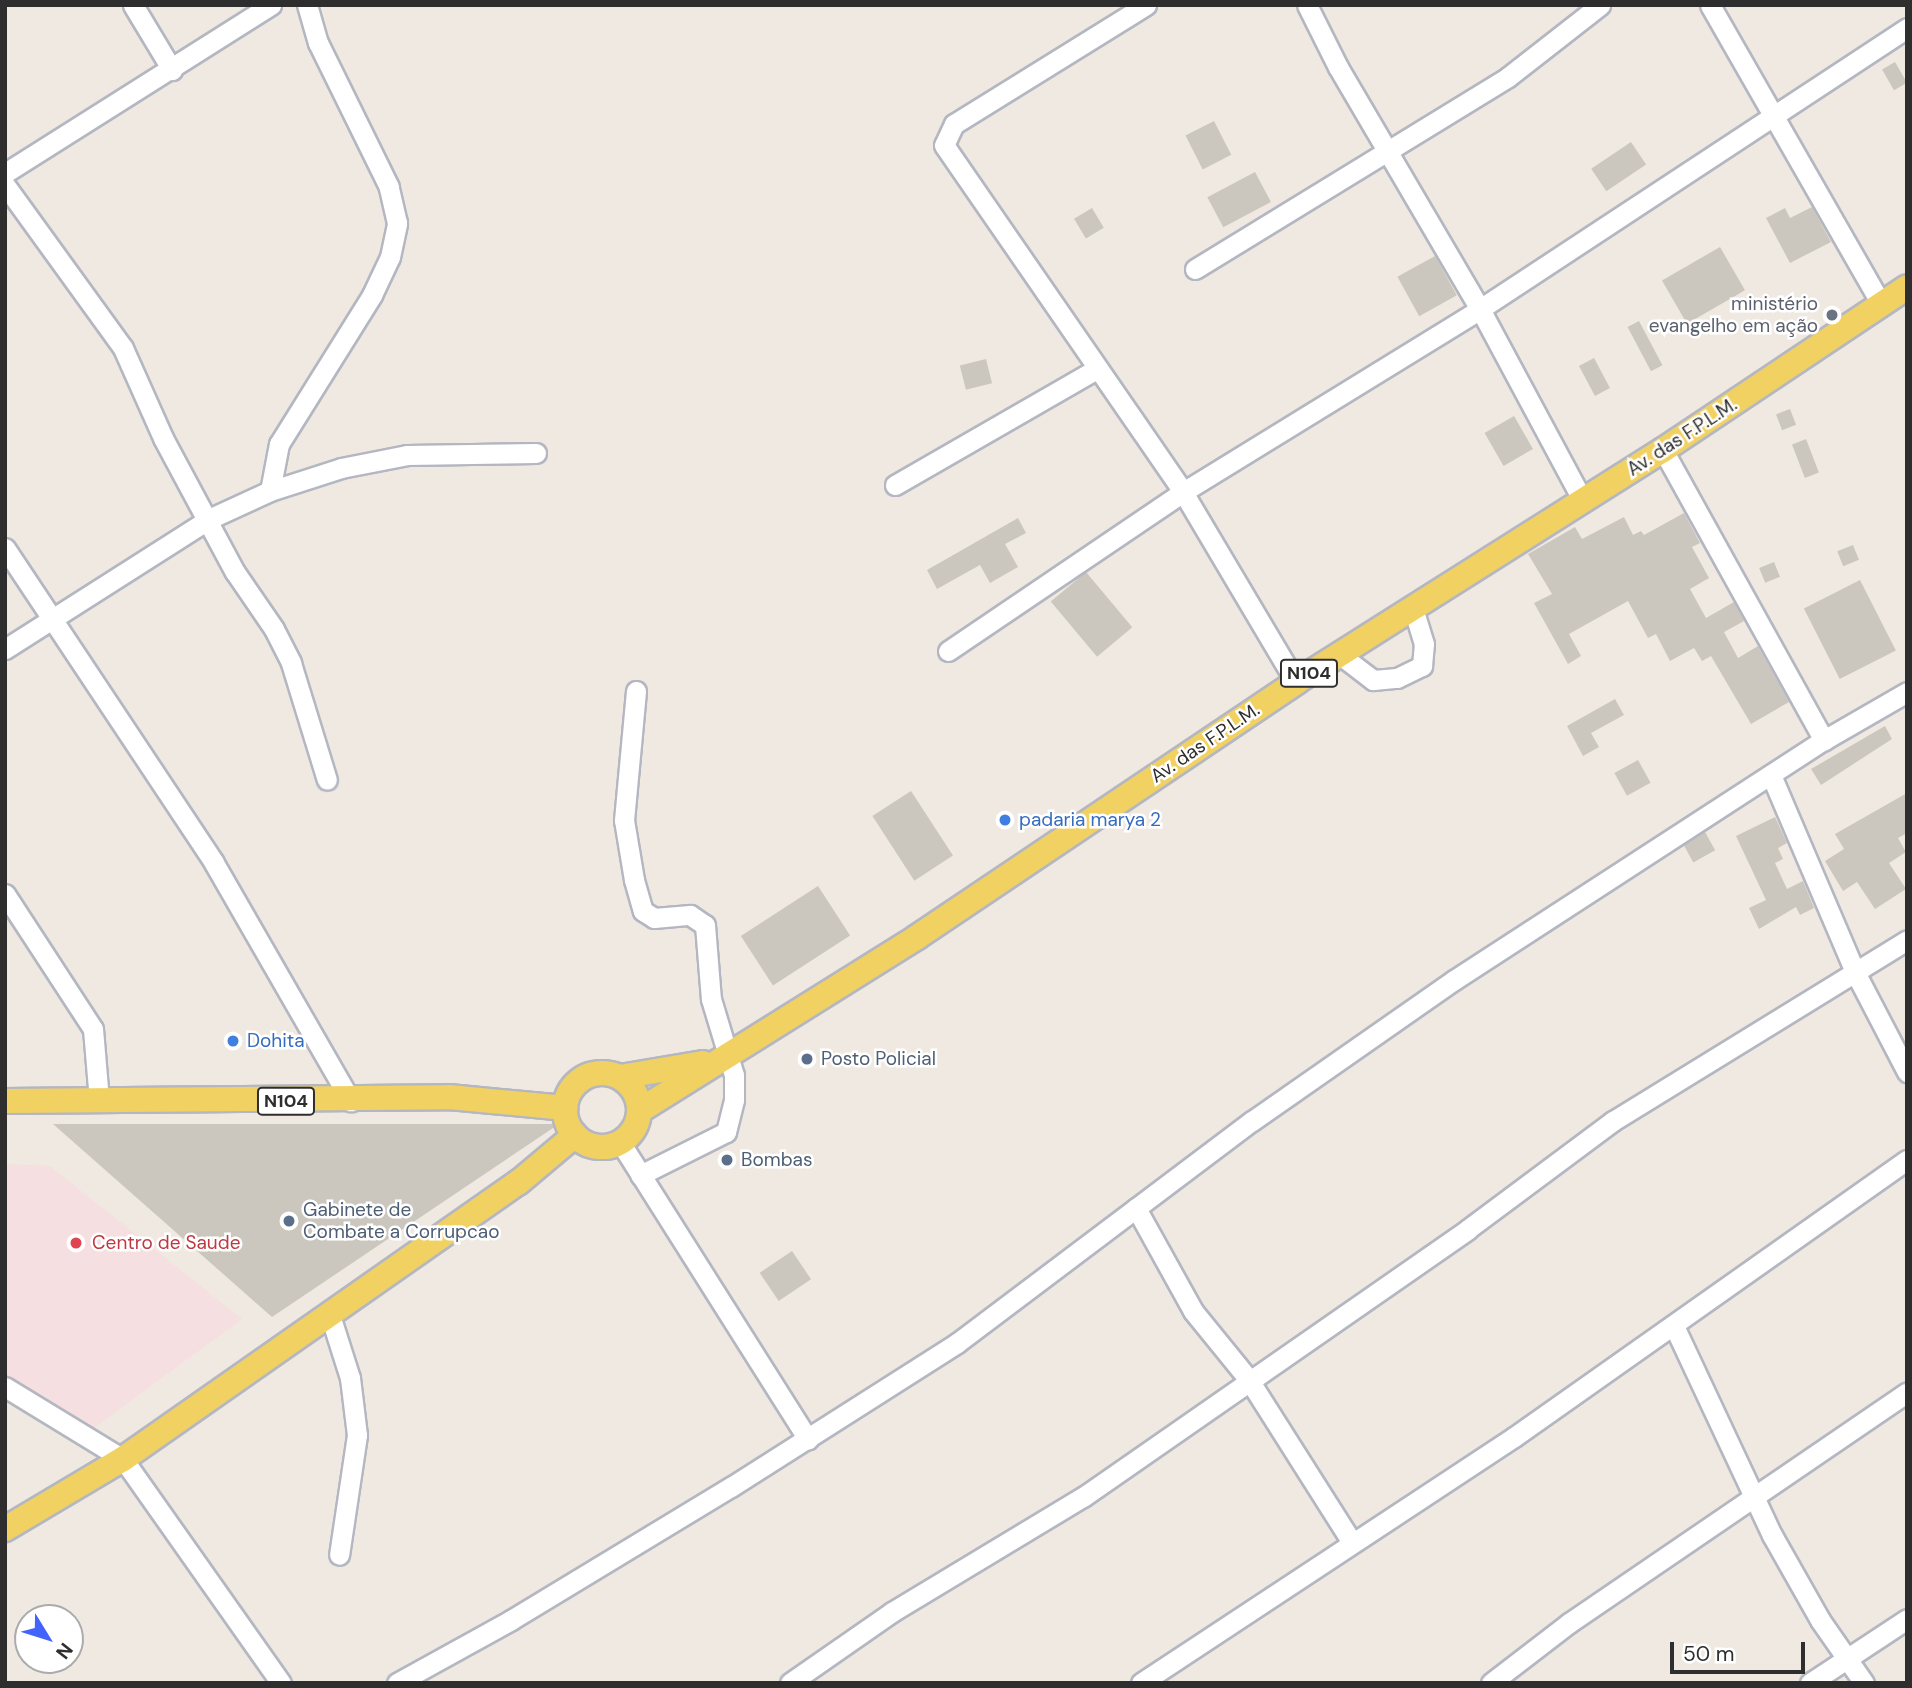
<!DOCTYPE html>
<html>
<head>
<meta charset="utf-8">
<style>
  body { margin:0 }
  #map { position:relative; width:1912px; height:1688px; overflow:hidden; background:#efe9e1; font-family:"DM Sans",sans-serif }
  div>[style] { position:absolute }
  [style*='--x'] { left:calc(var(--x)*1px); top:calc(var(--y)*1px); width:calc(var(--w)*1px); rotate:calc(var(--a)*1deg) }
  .medical>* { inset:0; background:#f5dfe0 }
  .building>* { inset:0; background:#cbc7bf; transform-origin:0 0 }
  .roads { filter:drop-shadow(2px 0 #b4b7c1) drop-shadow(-2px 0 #b4b7c1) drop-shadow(0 2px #b4b7c1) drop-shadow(0 -2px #b4b7c1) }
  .minor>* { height:19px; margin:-9.5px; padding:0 9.5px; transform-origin:9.5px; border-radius:9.5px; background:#fff }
  .major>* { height:24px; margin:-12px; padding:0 12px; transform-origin:12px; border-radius:12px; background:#f2d163 }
  .major>.ring { margin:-12px; padding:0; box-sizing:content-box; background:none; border:24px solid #f2d163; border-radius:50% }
  .dots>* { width:19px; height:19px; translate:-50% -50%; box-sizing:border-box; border:4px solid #fff; border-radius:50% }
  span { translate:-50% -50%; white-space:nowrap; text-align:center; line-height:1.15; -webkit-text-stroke:5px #fff; paint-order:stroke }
  .shield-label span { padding:2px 5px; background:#fff; border:2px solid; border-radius:5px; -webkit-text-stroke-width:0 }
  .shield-label { font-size:18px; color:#2e2e2e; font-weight:700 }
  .worship-label { font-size:19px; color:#5b616d }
  .right { translate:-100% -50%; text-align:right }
  .street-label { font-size:19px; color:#2e2e2e }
  .shop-label { font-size:19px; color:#366cbe }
  .left { translate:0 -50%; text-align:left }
  .service-label { font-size:19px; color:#4e5e75 }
  .health-label { font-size:19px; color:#be3a42 }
  .frame { position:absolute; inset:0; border:7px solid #2e2e2e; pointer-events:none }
  .north { position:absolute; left:14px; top:1604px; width:70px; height:70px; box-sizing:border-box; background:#fff; border:2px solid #ababab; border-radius:50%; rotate:128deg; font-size:19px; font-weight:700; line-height:28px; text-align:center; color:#2e2e2e }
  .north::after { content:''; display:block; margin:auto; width:24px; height:32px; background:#4264fb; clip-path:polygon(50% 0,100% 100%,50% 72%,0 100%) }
  .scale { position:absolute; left:1670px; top:1642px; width:135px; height:32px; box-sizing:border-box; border:4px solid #2e2e2e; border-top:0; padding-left:9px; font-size:21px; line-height:24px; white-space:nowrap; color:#2e2e2e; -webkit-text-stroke:5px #fff; paint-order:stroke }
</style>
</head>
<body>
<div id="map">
  <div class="medical">
    <div style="clip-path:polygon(5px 1164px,50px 1166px,242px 1319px,90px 1431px,5px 1378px)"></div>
  </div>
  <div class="building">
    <div style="left:1895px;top:62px;width:24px;height:15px;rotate:60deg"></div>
    <div style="left:1214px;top:121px;width:38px;height:32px;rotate:63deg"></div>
    <div style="left:1631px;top:142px;width:27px;height:48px;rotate:56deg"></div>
    <div style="left:1255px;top:172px;width:34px;height:54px;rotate:62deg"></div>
    <div style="clip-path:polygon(1812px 207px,1831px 242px,1790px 263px,1766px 218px,1785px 208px,1790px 218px)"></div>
    <div style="left:1092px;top:208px;width:23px;height:21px;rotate:59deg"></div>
    <div style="left:1720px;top:247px;width:50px;height:67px;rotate:60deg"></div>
    <div style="left:1435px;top:256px;width:45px;height:43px;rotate:61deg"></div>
    <div style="left:1639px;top:321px;width:50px;height:13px;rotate:62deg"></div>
    <div style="left:1594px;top:358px;width:34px;height:17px;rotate:62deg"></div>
    <div style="left:986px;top:359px;width:25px;height:27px;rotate:76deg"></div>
    <div style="left:1790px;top:409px;width:17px;height:15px;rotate:69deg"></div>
    <div style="left:1514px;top:416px;width:38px;height:34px;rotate:60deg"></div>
    <div style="left:1806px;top:439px;width:36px;height:15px;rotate:69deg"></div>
    <div style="clip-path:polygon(1684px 513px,1700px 543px,1692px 547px,1709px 578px,1690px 589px,1706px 618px,1734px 602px,1744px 621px,1724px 632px,1738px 658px,1758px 646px,1789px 702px,1751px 724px,1711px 656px,1702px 661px,1694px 648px,1670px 661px,1656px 634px,1648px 638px,1628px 601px,1569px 634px,1581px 656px,1568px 664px,1534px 603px,1552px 594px,1528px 554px,1575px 527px,1582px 539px,1624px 517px,1633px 535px,1641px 531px,1644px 535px)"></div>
    <div style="clip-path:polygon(1018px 518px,1026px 533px,1005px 544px,1018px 567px,990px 583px,980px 565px,937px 589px,927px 570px)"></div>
    <div style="left:1853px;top:545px;width:16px;height:17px;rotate:68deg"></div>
    <div style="left:1774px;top:562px;width:16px;height:16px;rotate:68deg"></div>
    <div style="left:1086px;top:572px;width:72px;height:46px;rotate:50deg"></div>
    <div style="left:1860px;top:580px;width:79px;height:63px;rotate:63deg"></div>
    <div style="clip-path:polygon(1615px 699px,1624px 715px,1591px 733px,1599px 747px,1583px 756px,1567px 726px)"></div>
    <div style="clip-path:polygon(1885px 726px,1892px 739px,1821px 785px,1811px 769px)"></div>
    <div style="left:1638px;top:760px;width:26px;height:27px;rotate:61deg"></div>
    <div style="left:911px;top:791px;width:77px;height:46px;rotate:57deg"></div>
    <div style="clip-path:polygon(1907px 793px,1907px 833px,1898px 838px,1906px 852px,1889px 863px,1906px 889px,1875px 909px,1857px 882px,1843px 891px,1825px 861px,1844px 849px,1835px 834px)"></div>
    <div style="clip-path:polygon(1775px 817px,1787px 843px,1778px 848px,1783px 859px,1775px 863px,1787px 889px,1803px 881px,1814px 908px,1800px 915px,1796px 907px,1759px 929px,1749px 908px,1766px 900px,1736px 836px)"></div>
    <div style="left:1705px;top:832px;width:21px;height:25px;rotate:61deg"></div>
    <div style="left:818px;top:886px;width:59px;height:92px;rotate:57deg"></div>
    <div style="clip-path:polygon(53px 1124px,559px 1124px,272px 1317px)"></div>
    <div style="left:792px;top:1251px;width:34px;height:39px;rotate:56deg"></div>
  </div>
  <div class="roads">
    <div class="minor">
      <div style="--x:133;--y:5;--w:76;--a:59"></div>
      <div style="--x:1146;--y:5;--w:226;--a:148.2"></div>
      <div style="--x:954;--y:124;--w:23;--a:115"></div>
      <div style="--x:944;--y:145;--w:421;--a:55.4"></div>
      <div style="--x:1183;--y:492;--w:221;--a:59.3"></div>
      <div style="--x:1307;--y:5;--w:69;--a:63.4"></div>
      <div style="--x:1338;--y:67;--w:281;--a:59.6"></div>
      <div style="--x:1480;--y:309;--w:216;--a:61.8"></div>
      <div style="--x:1710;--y:5;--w:344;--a:60.2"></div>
      <div style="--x:5;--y:173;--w:315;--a:-32.3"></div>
      <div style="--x:5;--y:185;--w:201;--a:54.1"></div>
      <div style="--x:123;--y:348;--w:98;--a:66"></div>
      <div style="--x:163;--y:438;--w:152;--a:61.8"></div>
      <div style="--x:235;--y:572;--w:69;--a:55.6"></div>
      <div style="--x:274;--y:629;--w:38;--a:63"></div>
      <div style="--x:291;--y:663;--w:122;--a:72.9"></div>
      <div style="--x:1195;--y:269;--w:367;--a:-31.5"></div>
      <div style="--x:1508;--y:77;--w:117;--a:-38"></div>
      <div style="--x:1663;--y:450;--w:332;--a:61"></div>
      <div style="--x:895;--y:485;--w:231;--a:-29.9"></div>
      <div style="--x:270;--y:491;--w:48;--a:-79.2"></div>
      <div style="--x:279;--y:444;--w:176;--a:-58"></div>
      <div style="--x:372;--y:295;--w:42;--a:-64.7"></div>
      <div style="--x:390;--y:257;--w:35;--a:-78"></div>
      <div style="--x:397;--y:223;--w:37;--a:-103"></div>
      <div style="--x:389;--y:187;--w:161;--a:-116.2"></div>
      <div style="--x:318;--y:43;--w:40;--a:-106"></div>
      <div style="--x:5;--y:548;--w:378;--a:56.4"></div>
      <div style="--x:214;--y:863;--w:275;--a:60.1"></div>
      <div style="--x:5;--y:649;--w:242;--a:-32.5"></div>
      <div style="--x:209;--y:519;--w:67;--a:-24.7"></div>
      <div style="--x:270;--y:491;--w:75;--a:-17.9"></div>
      <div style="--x:341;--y:468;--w:67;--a:-11.1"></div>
      <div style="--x:407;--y:455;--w:129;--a:-0.9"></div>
      <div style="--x:948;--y:651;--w:284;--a:-34.1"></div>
      <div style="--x:1183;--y:492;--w:349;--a:-31.6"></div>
      <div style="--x:1480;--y:309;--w:511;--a:-33.35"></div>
      <div style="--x:1339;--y:654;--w:43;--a:37.4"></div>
      <div style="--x:1373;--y:680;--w:24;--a:-5"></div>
      <div style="--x:1397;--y:678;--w:28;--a:-26"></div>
      <div style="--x:1422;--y:666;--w:22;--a:-85"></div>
      <div style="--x:1424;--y:644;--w:39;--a:-107"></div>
      <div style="--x:636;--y:691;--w:130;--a:95.3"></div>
      <div style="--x:624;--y:820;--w:61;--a:80.5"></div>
      <div style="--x:634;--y:880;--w:32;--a:74"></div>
      <div style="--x:643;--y:911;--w:13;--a:32"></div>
      <div style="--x:654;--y:918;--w:36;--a:-5"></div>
      <div style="--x:690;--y:915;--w:18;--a:34"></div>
      <div style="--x:705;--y:925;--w:74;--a:85.4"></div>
      <div style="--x:711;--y:999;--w:79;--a:73.2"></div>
      <div style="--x:734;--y:1075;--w:25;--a:90"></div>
      <div style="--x:734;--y:1100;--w:33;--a:104"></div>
      <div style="--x:726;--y:1132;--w:96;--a:153.4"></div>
      <div style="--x:1771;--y:775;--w:214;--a:66.9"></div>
      <div style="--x:1855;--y:972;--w:113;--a:62.5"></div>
      <div style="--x:5;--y:894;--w:161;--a:56.9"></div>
      <div style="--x:93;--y:1029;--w:72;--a:85.2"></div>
      <div style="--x:620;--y:1142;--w:352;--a:57.7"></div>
      <div style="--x:1136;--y:1208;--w:118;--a:61"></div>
      <div style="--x:1193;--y:1311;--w:89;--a:50.9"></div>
      <div style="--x:1249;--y:1380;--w:191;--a:57.6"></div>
      <div style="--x:330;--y:1315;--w:66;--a:72.4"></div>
      <div style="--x:350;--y:1378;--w:57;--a:83"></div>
      <div style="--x:357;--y:1435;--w:121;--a:98.5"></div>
      <div style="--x:1674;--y:1326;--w:231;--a:64.9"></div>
      <div style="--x:1772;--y:1535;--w:98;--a:60.5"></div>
      <div style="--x:1820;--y:1620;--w:77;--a:55.1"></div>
      <div style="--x:5;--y:1387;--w:138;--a:31.4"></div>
      <div style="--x:123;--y:1459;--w:274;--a:54.8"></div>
      <div style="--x:397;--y:1683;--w:130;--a:-28.9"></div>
      <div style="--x:511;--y:1620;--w:257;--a:-31.2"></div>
      <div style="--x:731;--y:1487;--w:268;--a:-32.5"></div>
      <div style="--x:957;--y:1343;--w:369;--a:-37"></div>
      <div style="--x:1252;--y:1121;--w:246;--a:-34.9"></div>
      <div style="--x:1454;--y:980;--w:441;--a:-33"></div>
      <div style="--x:1824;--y:740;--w:96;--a:-30"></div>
      <div style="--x:790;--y:1683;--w:124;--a:-34.8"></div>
      <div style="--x:892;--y:1612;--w:223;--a:-31.1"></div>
      <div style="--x:1083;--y:1497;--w:469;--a:-34.8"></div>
      <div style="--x:1468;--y:1229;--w:181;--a:-36.7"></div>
      <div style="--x:1613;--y:1121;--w:345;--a:-31.6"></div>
      <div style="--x:1141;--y:1683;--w:447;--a:-33.4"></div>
      <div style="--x:1514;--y:1437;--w:481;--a:-35.2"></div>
      <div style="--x:1491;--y:1683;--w:98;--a:-37.6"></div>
      <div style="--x:1569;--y:1623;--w:409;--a:-34.3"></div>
      <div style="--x:1810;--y:1683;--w:116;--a:-33.4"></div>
    </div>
    <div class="major">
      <div class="ring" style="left:565px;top:1073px;width:50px;height:50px"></div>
      <div style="--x:620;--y:1077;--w:84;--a:-9.6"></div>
      <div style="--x:5;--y:1101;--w:444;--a:-0.5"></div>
      <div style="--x:449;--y:1097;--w:117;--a:5.4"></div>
      <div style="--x:639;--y:1111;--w:328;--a:-32"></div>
      <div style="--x:917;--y:937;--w:457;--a:-33.9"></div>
      <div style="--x:1296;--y:682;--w:434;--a:-32.3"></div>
      <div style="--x:1663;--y:450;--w:293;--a:-33.7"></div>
      <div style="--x:5;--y:1529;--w:137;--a:-30.7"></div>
      <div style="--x:123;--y:1459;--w:483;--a:-35"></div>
      <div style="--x:519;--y:1182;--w:73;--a:-40"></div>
    </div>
  </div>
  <div class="dots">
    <div style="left:1832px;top:315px;background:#6b7280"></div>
    <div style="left:1005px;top:820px;background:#3f7fe0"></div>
    <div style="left:233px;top:1041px;background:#3f7fe0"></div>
    <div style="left:807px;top:1059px;background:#5c6f8a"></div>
    <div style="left:727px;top:1160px;background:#5c6f8a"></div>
    <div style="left:289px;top:1221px;background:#5c6f8a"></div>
    <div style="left:76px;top:1243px;background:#e0444e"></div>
  </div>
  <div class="shield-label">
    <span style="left:1309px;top:673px">N104</span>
    <span style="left:286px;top:1101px">N104</span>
  </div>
  <div class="worship-label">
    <span class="right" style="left:1818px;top:315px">ministério<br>evangelho em ação</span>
  </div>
  <div class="street-label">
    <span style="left:1682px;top:437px;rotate:-33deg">Av. das F.P.L.M.</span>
    <span style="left:1205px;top:743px;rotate:-34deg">Av. das F.P.L.M.</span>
  </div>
  <div class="shop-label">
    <span class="left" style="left:1019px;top:820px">padaria marya 2</span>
    <span class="left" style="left:247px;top:1041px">Dohita</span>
  </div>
  <div class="service-label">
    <span class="left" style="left:821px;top:1059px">Posto Policial</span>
    <span class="left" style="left:741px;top:1160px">Bombas</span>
    <span class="left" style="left:303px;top:1221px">Gabinete de<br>Combate a Corrupcao</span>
  </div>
  <div class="health-label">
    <span class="left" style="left:92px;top:1243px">Centro de Saude</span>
  </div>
  <div class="frame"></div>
  <div class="north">N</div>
  <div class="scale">50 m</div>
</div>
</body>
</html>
